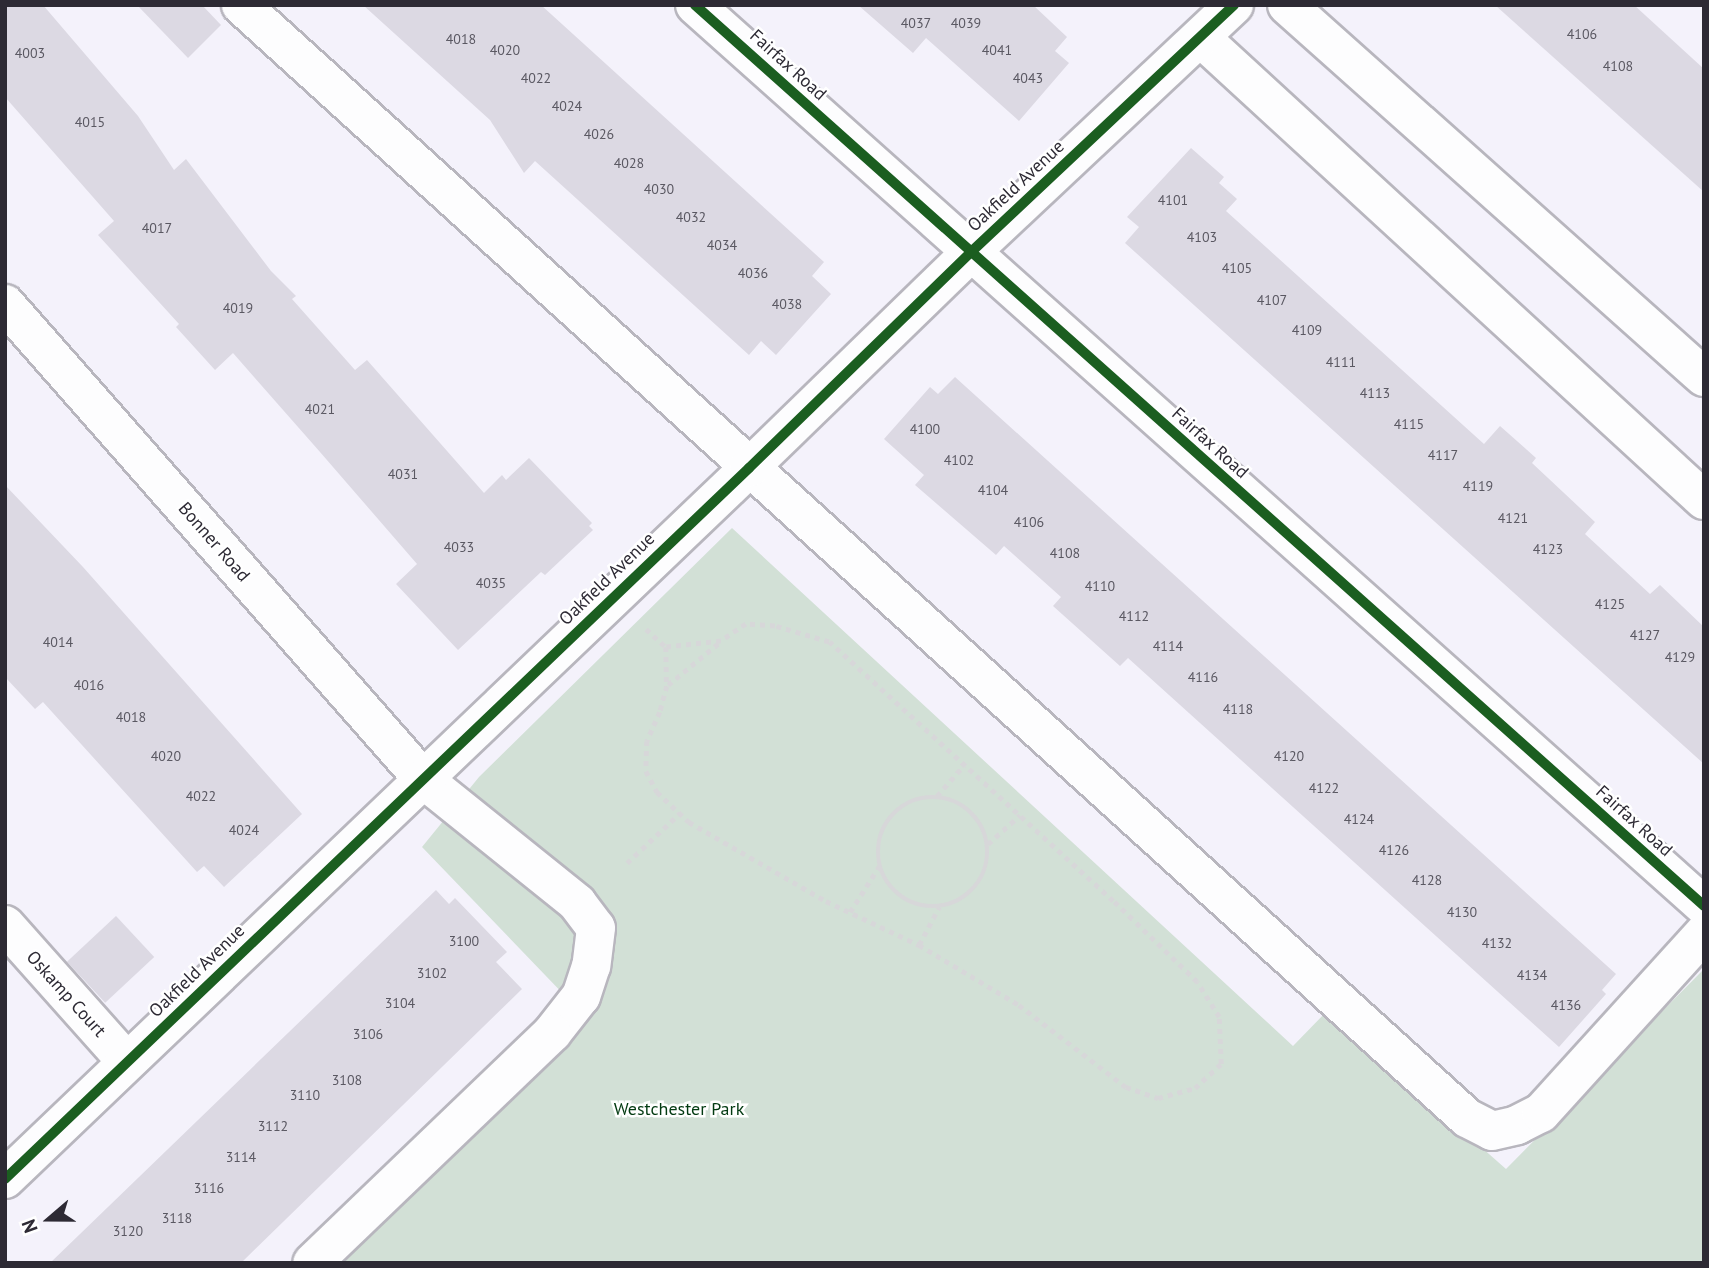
<!DOCTYPE html>
<html>
<head>
<meta charset="utf-8">
<style>
  body { margin:0 }
  #map { position:relative; width:1709px; height:1268px; overflow:hidden; background:#f4f2fb; font-family:"PT Sans",sans-serif }
  div>[style] { position:absolute }
  [style*='--x'] { left:calc(var(--x)*1px); top:calc(var(--y)*1px); width:calc(var(--w)*1px); rotate:calc(var(--a)*1deg) }
  .green>* { inset:0; background:#d2e0d6 }
  .building>* { inset:0; background:#dcd9e3; transform-origin:0 0 }
  .path>* { height:4.5px; margin-top:-2.25px; transform-origin:0; background:repeating-linear-gradient(90deg,#d7d7d9 0 5px,transparent 0 10px) }
  .path>.ring { margin:-2.25px; padding:0; box-sizing:content-box; background:none; border:4.5px solid #d7d7d9; border-radius:50% }
  .roads { filter:drop-shadow(2px 0 #b8b6be) drop-shadow(-2px 0 #b8b6be) drop-shadow(0 2px #b8b6be) drop-shadow(0 -2px #b8b6be) }
  .minor>* { height:38px; margin:-19px; padding:0 19px; transform-origin:19px; border-radius:19px; background:#fdfdfe }
  .cycleway>* { height:10px; margin:-5px; padding:0 5px; transform-origin:5px; border-radius:5px; background:#1b5e20 }
  span { translate:-50% -50%; white-space:nowrap; text-align:center; line-height:1.15; -webkit-text-stroke:5px #fff; paint-order:stroke }
  .number-label { font-size:14px; color:#5a5862 }
  .number-label span { -webkit-text-stroke-width:0 }
  .street-label { font-size:18px; color:#2d2a34 }
  .park-label { font-size:18px; color:#023a11 }
  .frame { position:absolute; inset:0; border:7px solid #2d2a34; pointer-events:none }
  .north { position:absolute; left:14px; top:1184px; width:70px; height:70px; -webkit-text-stroke:5px #fff; paint-order:stroke; rotate:250deg; font-size:19px; font-weight:700; line-height:28px; text-align:center; color:#2d2a34 }
  .north::after { content:''; display:block; margin:auto; width:24px; height:32px; background:#2d2a34; clip-path:polygon(50% 0,100% 100%,50% 72%,0 100%) }
</style>
</head>
<body>
<div id="map">
  <div class="green">
    <div style="clip-path:polygon(732px 528px,1293px 1046px,1327px 1011px,1506px 1169px,1704px 969px,1704px 1263px,292px 1263px,570px 1001px,422px 847px,479px 777px)"></div>
  </div>
  <div class="building">
    <div style="clip-path:polygon(5px 5px,43px 5px,138px 116px,174px 170px,186px 159px,271px 271px,296px 296px,292px 299px,355px 370px,367px 360px,484px 493px,502px 475px,506px 480px,529px 458px,592px 523px,589px 526px,593px 530px,545px 575px,541px 572px,458px 650px,396px 584px,417px 564px,320px 452px,233px 353px,215px 370px,176px 327px,179px 324px,98px 235px,114px 221px,5px 97px)"></div>
    <div style="clip-path:polygon(137px 5px,202px 5px,221px 25px,188px 58px)"></div>
    <div style="clip-path:polygon(363px 5px,541px 5px,824px 262px,812px 276px,831px 294px,776px 355px,761px 341px,749px 355px,535px 161px,524px 173px,490px 120px)"></div>
    <div style="clip-path:polygon(858px 5px,1033px 5px,1067px 37px,1055px 51px,1069px 63px,1019px 121px,926px 38px,913px 53px)"></div>
    <div style="clip-path:polygon(1495px 5px,1634px 5px,1704px 69px,1704px 192px)"></div>
    <div style="clip-path:polygon(1191px 148px,1224px 177px,1219px 183px,1237px 199px,1226px 211px,1484px 444px,1500px 426px,1536px 458px,1532px 463px,1595px 522px,1585px 534px,1650px 594px,1660px 585px,1704px 627px,1704px 764px,1125px 243px,1139px 227px,1127px 217px)"></div>
    <div style="clip-path:polygon(955px 377px,1616px 974px,1602px 990px,1606px 994px,1559px 1047px,1128px 658px,1120px 666px,1053px 606px,1061px 597px,1004px 546px,996px 555px,915px 485px,924px 475px,884px 439px,930px 387px,938px 394px)"></div>
    <div style="clip-path:polygon(5px 485px,83px 567px,302px 814px,224px 887px,204px 866px,197px 872px,43px 702px,35px 709px,5px 677px)"></div>
    <div style="clip-path:polygon(436px 890px,449px 904px,455px 898px,507px 952px,496px 962px,522px 989px,241px 1263px,50px 1263px)"></div>
    <div style="left:116px;top:916px;width:56px;height:67px;rotate:47deg"></div>
  </div>
  <div class="path">
    <div style="--x:646;--y:629;--w:27;--a:42"></div>
    <div style="--x:666;--y:647;--w:39;--a:89"></div>
    <div style="--x:667;--y:686;--w:27;--a:105"></div>
    <div style="--x:660;--y:712;--w:32;--a:114"></div>
    <div style="--x:647;--y:741;--w:30;--a:92"></div>
    <div style="--x:646;--y:771;--w:24;--a:62"></div>
    <div style="--x:657;--y:792;--w:44;--a:43.2"></div>
    <div style="--x:689;--y:822;--w:158;--a:30"></div>
    <div style="--x:826;--y:901;--w:103;--a:25.3"></div>
    <div style="--x:919;--y:945;--w:117;--a:31"></div>
    <div style="--x:1019;--y:1005;--w:135;--a:37.5"></div>
    <div style="--x:1126;--y:1087;--w:34;--a:19"></div>
    <div style="--x:1158;--y:1098;--w:38;--a:-15"></div>
    <div style="--x:1195;--y:1088;--w:35;--a:-43"></div>
    <div style="--x:1221;--y:1064;--w:47;--a:-92.4"></div>
    <div style="--x:1219;--y:1017;--w:41;--a:-122.2"></div>
    <div style="--x:1197;--y:982;--w:117;--a:-136"></div>
    <div style="--x:1113;--y:901;--w:384;--a:-137.6"></div>
    <div style="--x:829;--y:642;--w:56;--a:-163.5"></div>
    <div style="--x:775;--y:626;--w:29;--a:-176"></div>
    <div style="--x:746;--y:624;--w:30;--a:146"></div>
    <div style="--x:721;--y:641;--w:55;--a:173.8"></div>
    <div style="--x:668;--y:685;--w:67;--a:-39.6"></div>
    <div style="--x:937;--y:796;--w:41;--a:-48.9"></div>
    <div class="ring" style="left:878px;top:797px;width:105.5px;height:105.5px"></div>
    <div style="--x:988;--y:844;--w:43;--a:-42.2"></div>
    <div style="--x:627;--y:863;--w:73;--a:-43.3"></div>
    <div style="--x:850;--y:912;--w:56;--a:-57.4"></div>
    <div style="--x:919;--y:945;--w:43;--a:-62.2"></div>
  </div>
  <div class="roads">
    <div class="minor">
      <div style="--x:241;--y:5;--w:1656;--a:42.23"></div>
      <div style="--x:1467;--y:1118;--w:28;--a:27"></div>
      <div style="--x:1492;--y:1131;--w:26;--a:-13"></div>
      <div style="--x:1517;--y:1125;--w:27;--a:-27"></div>
      <div style="--x:1541;--y:1113;--w:243;--a:-47.8"></div>
      <div style="--x:695;--y:5;--w:1353;--a:41.76"></div>
      <div style="--x:1287;--y:5;--w:559;--a:41.74"></div>
      <div style="--x:1201;--y:38;--w:683;--a:42.57"></div>
      <div style="--x:5;--y:304;--w:633;--a:48.65"></div>
      <div style="--x:423;--y:779;--w:198;--a:38.8"></div>
      <div style="--x:577;--y:903;--w:31;--a:53"></div>
      <div style="--x:596;--y:928;--w:38;--a:97"></div>
      <div style="--x:591;--y:966;--w:32;--a:108"></div>
      <div style="--x:581;--y:996;--w:47;--a:128.1"></div>
      <div style="--x:552;--y:1033;--w:332;--a:136.2"></div>
      <div style="--x:5;--y:925;--w:183;--a:48.3"></div>
      <div style="--x:5;--y:1179;--w:1029;--a:-43.7"></div>
      <div style="--x:749;--y:468;--w:308;--a:-44.2"></div>
      <div style="--x:970;--y:253;--w:362;--a:-43.2"></div>
    </div>
  </div>
  <div class="cycleway">
    <div style="--x:695;--y:5;--w:1353;--a:41.76"></div>
    <div style="--x:5;--y:1179;--w:1029;--a:-43.7"></div>
    <div style="--x:749;--y:468;--w:308;--a:-44.2"></div>
    <div style="--x:970;--y:253;--w:362;--a:-43.2"></div>
  </div>
  <div class="number-label">
    <span style="left:916px;top:23px">4037</span>
    <span style="left:966px;top:23px">4039</span>
    <span style="left:1582px;top:34px">4106</span>
    <span style="left:461px;top:39px">4018</span>
    <span style="left:505px;top:50px">4020</span>
    <span style="left:997px;top:50px">4041</span>
    <span style="left:30px;top:53px">4003</span>
    <span style="left:1618px;top:66px">4108</span>
    <span style="left:536px;top:78px">4022</span>
    <span style="left:1028px;top:78px">4043</span>
    <span style="left:567px;top:106px">4024</span>
    <span style="left:90px;top:122px">4015</span>
    <span style="left:599px;top:134px">4026</span>
    <span style="left:629px;top:163px">4028</span>
    <span style="left:659px;top:189px">4030</span>
    <span style="left:1173px;top:200px">4101</span>
    <span style="left:691px;top:217px">4032</span>
    <span style="left:157px;top:228px">4017</span>
    <span style="left:1202px;top:237px">4103</span>
    <span style="left:722px;top:245px">4034</span>
    <span style="left:1237px;top:268px">4105</span>
    <span style="left:753px;top:273px">4036</span>
    <span style="left:1272px;top:300px">4107</span>
    <span style="left:787px;top:304px">4038</span>
    <span style="left:238px;top:308px">4019</span>
    <span style="left:1307px;top:330px">4109</span>
    <span style="left:1341px;top:362px">4111</span>
    <span style="left:1375px;top:393px">4113</span>
    <span style="left:320px;top:409px">4021</span>
    <span style="left:1409px;top:424px">4115</span>
    <span style="left:925px;top:429px">4100</span>
    <span style="left:1443px;top:455px">4117</span>
    <span style="left:959px;top:460px">4102</span>
    <span style="left:403px;top:474px">4031</span>
    <span style="left:1478px;top:486px">4119</span>
    <span style="left:993px;top:490px">4104</span>
    <span style="left:1513px;top:518px">4121</span>
    <span style="left:1029px;top:522px">4106</span>
    <span style="left:459px;top:547px">4033</span>
    <span style="left:1548px;top:549px">4123</span>
    <span style="left:1065px;top:553px">4108</span>
    <span style="left:491px;top:583px">4035</span>
    <span style="left:1100px;top:586px">4110</span>
    <span style="left:1610px;top:604px">4125</span>
    <span style="left:1134px;top:616px">4112</span>
    <span style="left:1645px;top:635px">4127</span>
    <span style="left:58px;top:642px">4014</span>
    <span style="left:1168px;top:646px">4114</span>
    <span style="left:1680px;top:657px">4129</span>
    <span style="left:1203px;top:677px">4116</span>
    <span style="left:89px;top:685px">4016</span>
    <span style="left:1238px;top:709px">4118</span>
    <span style="left:131px;top:717px">4018</span>
    <span style="left:166px;top:756px">4020</span>
    <span style="left:1289px;top:756px">4120</span>
    <span style="left:1324px;top:788px">4122</span>
    <span style="left:201px;top:796px">4022</span>
    <span style="left:1359px;top:819px">4124</span>
    <span style="left:244px;top:830px">4024</span>
    <span style="left:1394px;top:850px">4126</span>
    <span style="left:1427px;top:880px">4128</span>
    <span style="left:1462px;top:912px">4130</span>
    <span style="left:464px;top:941px">3100</span>
    <span style="left:1497px;top:943px">4132</span>
    <span style="left:432px;top:973px">3102</span>
    <span style="left:1532px;top:975px">4134</span>
    <span style="left:400px;top:1003px">3104</span>
    <span style="left:1566px;top:1005px">4136</span>
    <span style="left:368px;top:1034px">3106</span>
    <span style="left:347px;top:1080px">3108</span>
    <span style="left:305px;top:1095px">3110</span>
    <span style="left:273px;top:1126px">3112</span>
    <span style="left:241px;top:1157px">3114</span>
    <span style="left:209px;top:1188px">3116</span>
    <span style="left:177px;top:1218px">3118</span>
    <span style="left:128px;top:1231px">3120</span>
  </div>
  <div class="street-label">
    <span style="left:788px;top:65px;rotate:42deg">Fairfax Road</span>
    <span style="left:1016px;top:186px;rotate:-43deg">Oakfield Avenue</span>
    <span style="left:1210px;top:443px;rotate:42deg">Fairfax Road</span>
    <span style="left:214px;top:542px;rotate:49deg">Bonner Road</span>
    <span style="left:607px;top:579px;rotate:-44deg">Oakfield Avenue</span>
    <span style="left:1634px;top:821px;rotate:42deg">Fairfax Road</span>
    <span style="left:197px;top:971px;rotate:-44deg">Oakfield Avenue</span>
    <span style="left:66px;top:994px;rotate:48deg">Oskamp Court</span>
  </div>
  <div class="park-label">
    <span style="left:679px;top:1109px">Westchester Park</span>
  </div>
  <div class="frame"></div>
  <div class="north">N</div>
</div>
</body>
</html>
